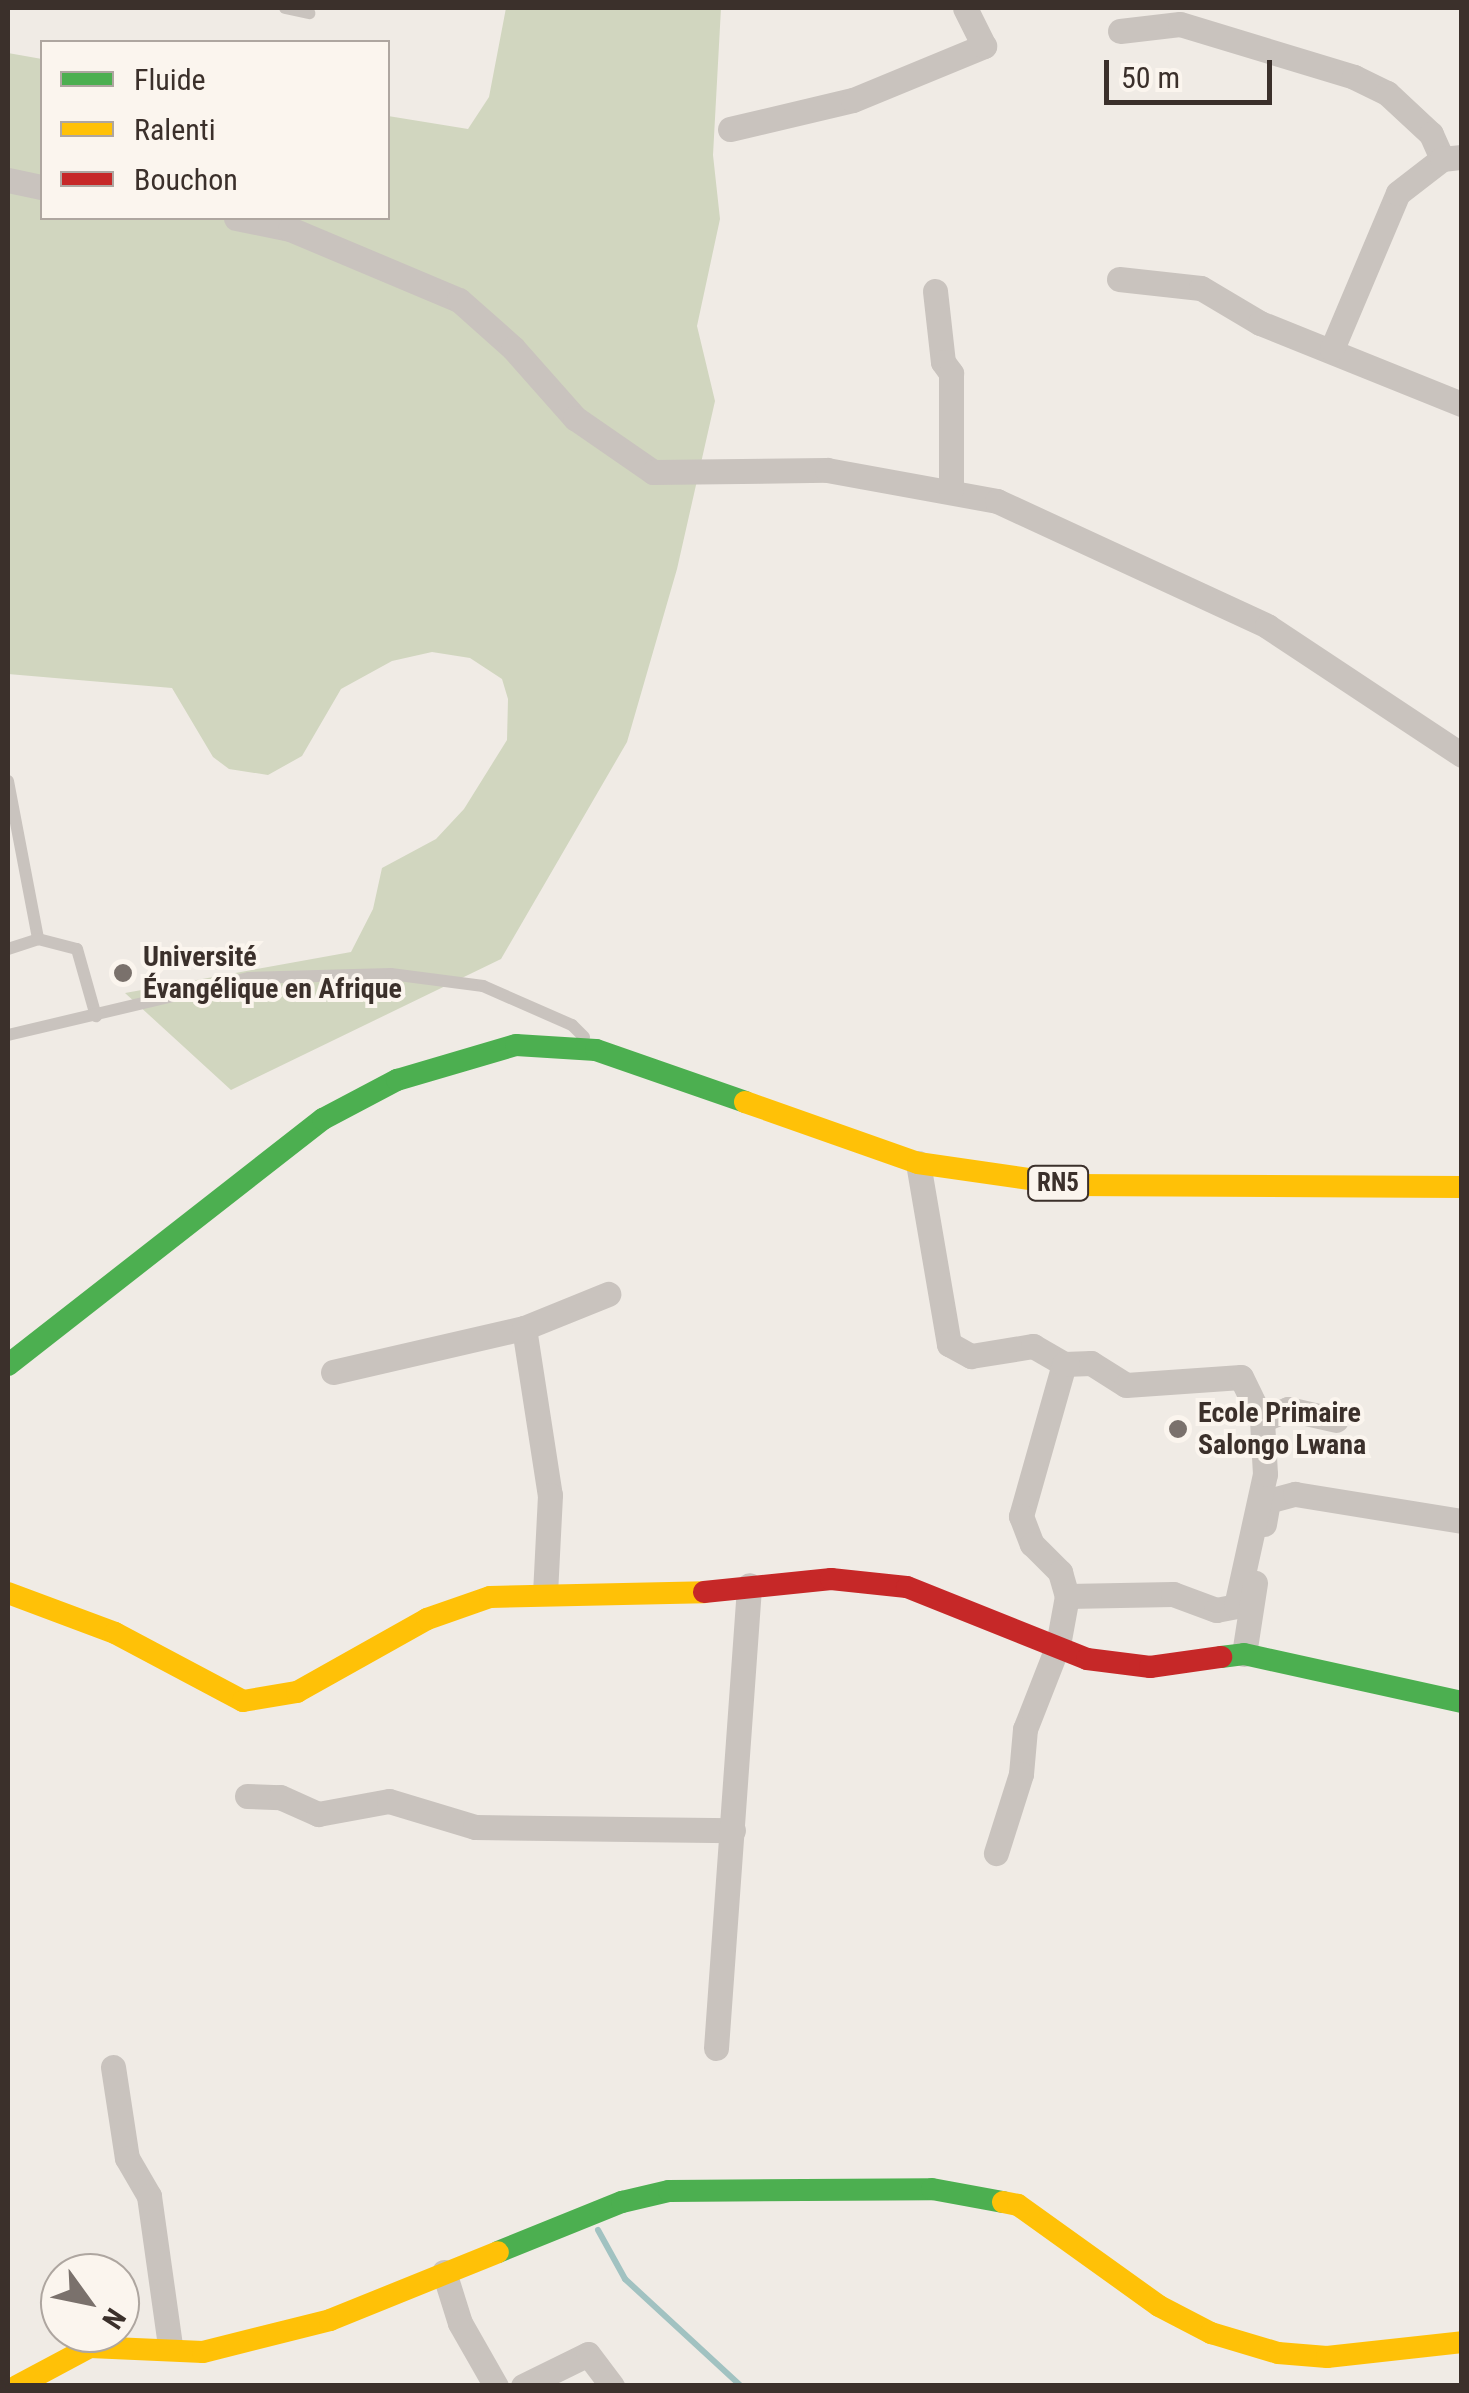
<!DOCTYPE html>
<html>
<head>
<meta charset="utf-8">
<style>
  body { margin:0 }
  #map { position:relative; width:1469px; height:2393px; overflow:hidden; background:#f0ebe5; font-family:"Roboto Condensed",sans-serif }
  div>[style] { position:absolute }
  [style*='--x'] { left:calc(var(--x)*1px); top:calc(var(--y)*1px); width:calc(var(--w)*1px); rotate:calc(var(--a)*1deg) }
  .green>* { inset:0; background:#d1d6bf }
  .stream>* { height:6px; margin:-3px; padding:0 3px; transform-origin:3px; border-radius:3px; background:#a1c2c1 }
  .lane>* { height:12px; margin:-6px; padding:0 6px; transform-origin:6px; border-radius:6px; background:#c9c3be }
  .street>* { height:25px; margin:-12.5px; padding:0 12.5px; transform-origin:12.5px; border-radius:12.5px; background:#c9c3be }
  .fast>* { height:22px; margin:-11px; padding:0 11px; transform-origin:11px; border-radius:11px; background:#4caf50 }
  .slow>* { height:22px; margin:-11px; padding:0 11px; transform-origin:11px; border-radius:11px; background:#ffc107 }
  .jam>* { height:22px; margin:-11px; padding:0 11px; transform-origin:11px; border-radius:11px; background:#c62828 }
  .dots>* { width:28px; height:28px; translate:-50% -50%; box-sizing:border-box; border:5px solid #fbf5ee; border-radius:50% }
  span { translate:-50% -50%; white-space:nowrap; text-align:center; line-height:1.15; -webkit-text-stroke:8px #fbf5ee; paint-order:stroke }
  .shield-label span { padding:2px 8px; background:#fbf5ee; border:2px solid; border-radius:8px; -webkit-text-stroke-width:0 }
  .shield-label { font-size:25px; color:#3b302b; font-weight:700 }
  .poi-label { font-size:28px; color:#3b302b; font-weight:700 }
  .left { translate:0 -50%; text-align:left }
  .frame { position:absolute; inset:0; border:10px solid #3b302b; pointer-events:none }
  .legend { position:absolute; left:40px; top:40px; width:350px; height:180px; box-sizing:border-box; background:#fbf5ee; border:2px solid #aea6a0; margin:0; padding:12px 18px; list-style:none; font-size:30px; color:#3b302b }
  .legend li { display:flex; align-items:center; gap:20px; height:50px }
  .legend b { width:50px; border:2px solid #aea6a0 }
  .north { position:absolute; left:40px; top:2253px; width:100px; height:100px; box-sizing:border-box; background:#fbf5ee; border:2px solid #aea6a0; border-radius:50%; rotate:123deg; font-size:28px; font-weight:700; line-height:40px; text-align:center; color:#3b302b }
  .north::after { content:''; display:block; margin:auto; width:35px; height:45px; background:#7a716c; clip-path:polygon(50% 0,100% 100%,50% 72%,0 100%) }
  .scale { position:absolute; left:1104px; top:60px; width:168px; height:45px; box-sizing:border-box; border:5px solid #3b302b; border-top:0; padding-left:12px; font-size:30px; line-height:35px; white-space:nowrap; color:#3b302b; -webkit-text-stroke:8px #fbf5ee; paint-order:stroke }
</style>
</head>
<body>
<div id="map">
  <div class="green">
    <div style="clip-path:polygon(506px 8px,721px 8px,713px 155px,720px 219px,697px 326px,715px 401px,677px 569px,627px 742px,501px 959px,231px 1090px,125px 993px,351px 952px,373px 909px,382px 868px,436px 839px,464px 809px,507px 740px,508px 699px,502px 679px,470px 658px,432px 652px,392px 661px,341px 689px,302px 756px,268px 775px,229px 769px,213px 757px,172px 688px,8px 674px,8px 53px,42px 59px,42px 218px,388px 218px,388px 116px,468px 129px,489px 97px)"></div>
  </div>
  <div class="stream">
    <div style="--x:598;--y:2230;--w:56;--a:61.1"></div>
    <div style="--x:625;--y:2279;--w:158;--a:42.7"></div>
  </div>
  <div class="lane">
    <div style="--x:285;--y:8;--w:25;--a:12"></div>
    <div style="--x:8;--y:781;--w:161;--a:79.2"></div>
    <div style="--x:8;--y:949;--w:32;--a:-18"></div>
    <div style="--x:38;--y:939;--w:40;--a:14.4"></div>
    <div style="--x:77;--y:949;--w:70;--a:74.2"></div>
    <div style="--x:8;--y:1035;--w:248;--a:-13.3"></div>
    <div style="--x:249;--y:978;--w:142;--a:-1.6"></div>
    <div style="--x:391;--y:974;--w:93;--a:7.4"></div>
    <div style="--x:483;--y:986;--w:97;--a:23.7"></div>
    <div style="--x:572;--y:1025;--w:17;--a:45"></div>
  </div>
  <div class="street">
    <div style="--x:1120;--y:31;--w:60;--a:-6.7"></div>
    <div style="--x:1180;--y:24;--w:182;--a:16.9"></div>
    <div style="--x:1354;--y:77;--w:37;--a:26"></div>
    <div style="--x:1387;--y:93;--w:60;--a:43"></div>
    <div style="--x:1431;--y:134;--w:27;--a:66"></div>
    <div style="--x:730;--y:129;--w:126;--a:-13.3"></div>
    <div style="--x:853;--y:100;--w:142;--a:-22.4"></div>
    <div style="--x:984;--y:46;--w:42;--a:-116.6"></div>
    <div style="--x:8;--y:180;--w:35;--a:12"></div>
    <div style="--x:236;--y:218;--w:55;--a:11.5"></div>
    <div style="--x:290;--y:229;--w:183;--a:22.8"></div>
    <div style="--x:459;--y:300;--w:72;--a:41.6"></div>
    <div style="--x:513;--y:348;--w:94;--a:48.5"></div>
    <div style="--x:575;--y:418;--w:95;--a:34.7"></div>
    <div style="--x:653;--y:472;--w:174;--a:-0.7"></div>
    <div style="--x:827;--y:470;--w:173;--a:10.3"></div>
    <div style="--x:997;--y:501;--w:298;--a:24.8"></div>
    <div style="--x:1267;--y:626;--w:234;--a:33.5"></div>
    <div style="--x:1119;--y:279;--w:82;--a:6.3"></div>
    <div style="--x:1201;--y:288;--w:69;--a:30.7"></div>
    <div style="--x:1260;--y:323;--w:218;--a:21.9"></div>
    <div style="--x:935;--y:291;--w:71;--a:83.6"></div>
    <div style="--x:943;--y:362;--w:14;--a:54"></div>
    <div style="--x:951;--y:373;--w:116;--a:90"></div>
    <div style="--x:1332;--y:349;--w:169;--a:-67.1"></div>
    <div style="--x:1398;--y:193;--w:56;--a:-37.7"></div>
    <div style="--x:1442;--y:159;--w:20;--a:-6"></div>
    <div style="--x:918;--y:1163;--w:184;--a:80.3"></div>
    <div style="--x:949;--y:1344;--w:25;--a:29"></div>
    <div style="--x:971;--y:1356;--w:63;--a:-9.2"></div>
    <div style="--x:1033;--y:1346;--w:36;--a:30"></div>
    <div style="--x:1064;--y:1364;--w:158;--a:105.8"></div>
    <div style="--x:1021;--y:1516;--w:30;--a:69"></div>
    <div style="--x:1032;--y:1544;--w:40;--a:45"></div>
    <div style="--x:1060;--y:1572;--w:25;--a:74"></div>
    <div style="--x:1067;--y:1596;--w:50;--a:100.4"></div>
    <div style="--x:1058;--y:1645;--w:90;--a:111.4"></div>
    <div style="--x:1025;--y:1729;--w:45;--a:95.1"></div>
    <div style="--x:1021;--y:1774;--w:83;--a:107.6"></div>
    <div style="--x:524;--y:1328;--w:169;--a:81.2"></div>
    <div style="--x:550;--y:1495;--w:98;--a:92.9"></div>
    <div style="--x:1064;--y:1364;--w:27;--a:-2"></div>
    <div style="--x:1091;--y:1363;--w:41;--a:32.2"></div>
    <div style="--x:1126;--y:1385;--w:115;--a:-4"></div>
    <div style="--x:1241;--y:1377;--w:48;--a:64"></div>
    <div style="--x:333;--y:1372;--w:196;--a:-13"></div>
    <div style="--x:524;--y:1328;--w:91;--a:-22"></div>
    <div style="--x:1264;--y:1524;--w:23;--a:-80"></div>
    <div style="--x:1268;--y:1501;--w:28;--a:-15"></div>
    <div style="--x:1295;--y:1494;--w:169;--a:9.2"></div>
    <div style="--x:1067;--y:1596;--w:106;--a:-1.1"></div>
    <div style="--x:1173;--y:1594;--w:46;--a:20.4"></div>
    <div style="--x:1216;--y:1610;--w:20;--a:-11"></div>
    <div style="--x:1236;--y:1606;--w:135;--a:-77.6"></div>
    <div style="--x:1265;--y:1474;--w:54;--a:-93.2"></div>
    <div style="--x:1262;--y:1420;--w:28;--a:-23"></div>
    <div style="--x:1288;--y:1409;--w:49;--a:12.9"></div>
    <div style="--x:1244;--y:1654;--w:72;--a:-81.2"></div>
    <div style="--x:247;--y:1796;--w:33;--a:2"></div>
    <div style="--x:280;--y:1797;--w:42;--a:24.1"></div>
    <div style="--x:318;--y:1814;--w:72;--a:-10.4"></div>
    <div style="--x:389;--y:1801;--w:90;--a:16.8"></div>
    <div style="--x:475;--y:1827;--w:258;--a:0.7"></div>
    <div style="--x:716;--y:2048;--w:464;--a:-85.9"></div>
    <div style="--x:113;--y:2067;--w:92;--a:81.3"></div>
    <div style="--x:127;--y:2158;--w:44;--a:59.9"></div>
    <div style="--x:149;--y:2196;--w:151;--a:82"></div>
    <div style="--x:444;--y:2272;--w:53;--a:72.6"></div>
    <div style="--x:460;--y:2323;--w:73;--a:60.3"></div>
    <div style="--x:523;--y:2386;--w:72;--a:-26.2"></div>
    <div style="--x:588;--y:2354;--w:40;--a:53"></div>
  </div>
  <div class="fast">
    <div style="--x:8;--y:1365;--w:400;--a:-38"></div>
    <div style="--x:323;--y:1119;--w:84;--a:-27.8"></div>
    <div style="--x:397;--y:1080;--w:124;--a:-16.4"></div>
    <div style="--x:516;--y:1045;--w:80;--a:3.6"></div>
    <div style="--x:596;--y:1050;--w:158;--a:19.2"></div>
    <div style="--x:1221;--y:1657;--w:23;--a:-7"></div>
    <div style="--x:1244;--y:1654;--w:223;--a:12.4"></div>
    <div style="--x:498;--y:2252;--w:134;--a:-22"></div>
    <div style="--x:622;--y:2202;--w:48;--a:-13.2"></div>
    <div style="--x:669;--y:2191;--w:263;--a:-0.4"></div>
    <div style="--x:932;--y:2189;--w:72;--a:10.4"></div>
  </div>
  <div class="slow">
    <div style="--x:745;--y:1102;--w:183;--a:19.4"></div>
    <div style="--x:918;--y:1163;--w:155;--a:8.2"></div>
    <div style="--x:1071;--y:1185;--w:391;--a:0.3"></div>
    <div style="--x:8;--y:1593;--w:114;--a:20.5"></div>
    <div style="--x:115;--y:1633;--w:145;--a:28"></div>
    <div style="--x:243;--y:1701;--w:55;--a:-9.5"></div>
    <div style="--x:297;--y:1692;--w:149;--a:-29.3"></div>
    <div style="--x:427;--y:1619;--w:67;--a:-19.2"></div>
    <div style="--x:490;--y:1597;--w:214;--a:-1.3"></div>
    <div style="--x:1003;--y:2202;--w:15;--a:11"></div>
    <div style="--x:1018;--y:2205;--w:173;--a:35.6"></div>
    <div style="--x:1159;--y:2306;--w:59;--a:27.4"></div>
    <div style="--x:1211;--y:2333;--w:70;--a:16.6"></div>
    <div style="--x:1278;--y:2353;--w:49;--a:4.7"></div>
    <div style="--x:1327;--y:2357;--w:136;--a:-6.3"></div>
    <div style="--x:17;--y:2386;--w:83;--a:-28.1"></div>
    <div style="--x:90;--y:2347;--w:113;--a:2.5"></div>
    <div style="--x:203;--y:2352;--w:131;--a:-14.1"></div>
    <div style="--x:330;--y:2320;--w:181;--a:-22"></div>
  </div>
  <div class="jam">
    <div style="--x:704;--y:1592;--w:128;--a:-5.8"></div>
    <div style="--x:831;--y:1579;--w:76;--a:6"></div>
    <div style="--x:907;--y:1587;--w:194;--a:21.8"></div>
    <div style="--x:1087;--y:1659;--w:64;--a:7.2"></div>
    <div style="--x:1150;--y:1667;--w:72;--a:-8"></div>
  </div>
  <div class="dots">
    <div style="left:123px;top:973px;background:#7a716c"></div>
    <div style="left:1178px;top:1429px;background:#7a716c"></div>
  </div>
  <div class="shield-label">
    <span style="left:1058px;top:1183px">RN5</span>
  </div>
  <div class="poi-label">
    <span class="left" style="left:143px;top:973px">Université<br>Évangélique en Afrique</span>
    <span class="left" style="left:1198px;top:1429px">Ecole Primaire<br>Salongo Lwana</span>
  </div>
  <div class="frame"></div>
  <ul class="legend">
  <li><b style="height:12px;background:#4caf50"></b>Fluide</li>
  <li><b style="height:12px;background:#ffc107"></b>Ralenti</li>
  <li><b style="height:12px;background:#c62828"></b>Bouchon</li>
  </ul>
  <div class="north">N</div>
  <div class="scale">50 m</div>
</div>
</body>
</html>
